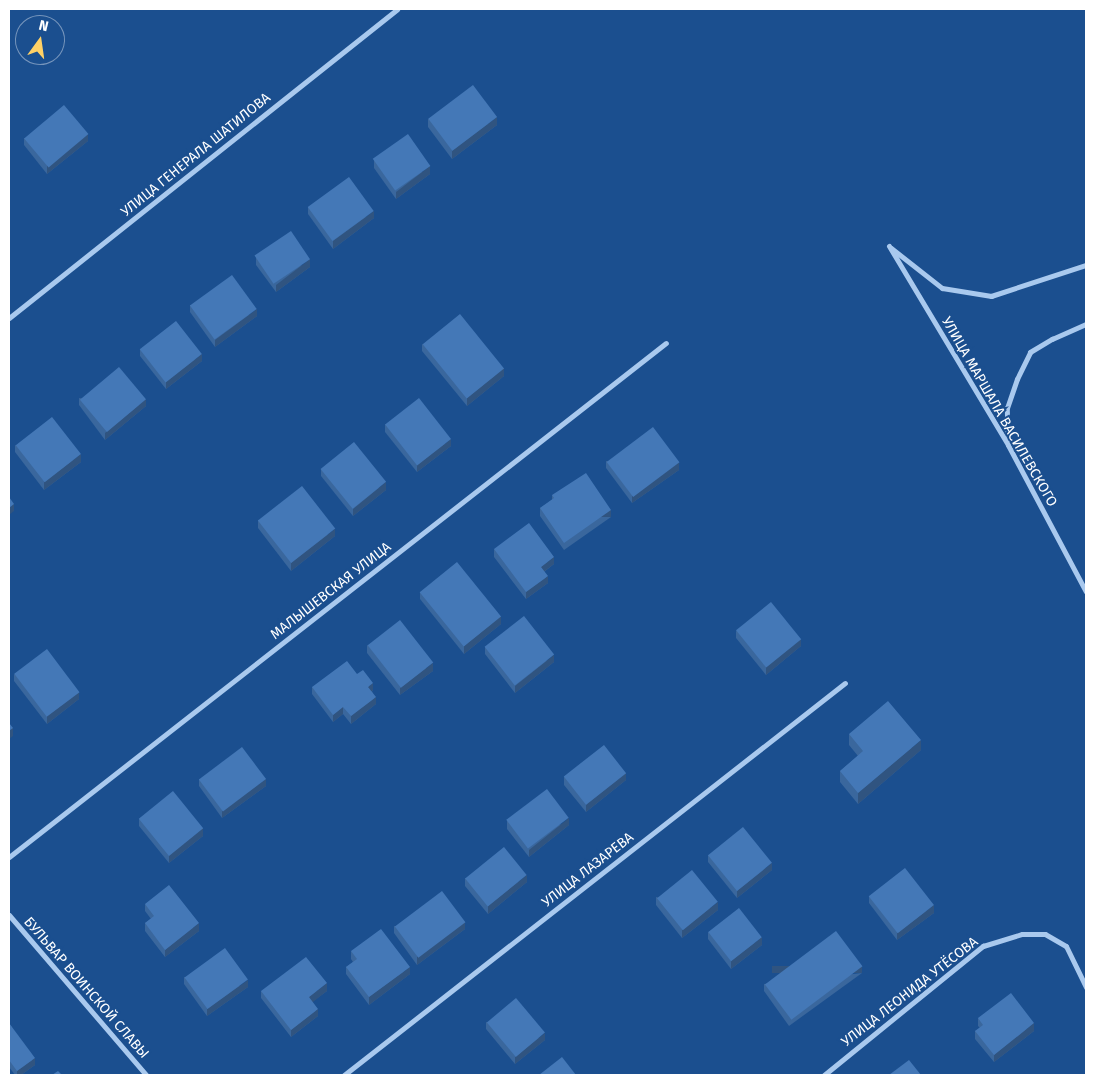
<!DOCTYPE html>
<html>
<head>
<meta charset="utf-8">
<style>
  body { margin:0 }
  #map { position:relative; width:1095px; height:1084px; overflow:hidden; background:#1b4f8f; font-family:"Fira Sans",sans-serif }
  div>[style] { position:absolute }
  [style*='--x'] { left:calc(var(--x)*1px); top:calc(var(--y)*1px); width:calc(var(--w)*1px); rotate:calc(var(--a)*1deg) }
  .minor>* { height:5px; margin:-2.5px; padding:0 2.5px; transform-origin:2.5px; border-radius:2.5px; background:#a9c9ee }
  .wall>* { inset:0; background:#3a679d }
  .shaded-wall>* { inset:0; background:#305480; transform-origin:0 0 }
  .building>* { inset:0; background:#4478b7; transform-origin:0 0 }
  span { translate:-50% -50%; white-space:nowrap; text-align:center; line-height:1.15; -webkit-text-stroke:4px #1b4f8f; paint-order:stroke }
  .street-label { font-size:14px; color:#fff }
  .frame { position:absolute; inset:0; border:10px solid #fff; pointer-events:none }
  .north { position:absolute; left:15px; top:15px; width:50px; height:50px; box-sizing:border-box; background:#1b4f8f; border:1px solid #7695bc; border-radius:50%; rotate:14deg; font-size:14px; font-weight:700; line-height:20px; text-align:center; color:#fff }
  .north::after { content:''; display:block; margin:auto; width:18px; height:22px; background:#ffd166; clip-path:polygon(50% 0,100% 100%,50% 72%,0 100%) }
</style>
</head>
<body>
<div id="map">
  <div class="minor">
    <div style="--x:889;--y:246;--w:232;--a:59.1"></div>
    <div style="--x:1008;--y:445;--w:166;--a:62"></div>
    <div style="--x:891;--y:248;--w:65;--a:38.1"></div>
    <div style="--x:942;--y:288;--w:50;--a:9.3"></div>
    <div style="--x:991;--y:296;--w:100;--a:-18.1"></div>
    <div style="--x:9;--y:318;--w:496;--a:-38.5"></div>
    <div style="--x:1008;--y:444;--w:36;--a:-92"></div>
    <div style="--x:1007;--y:408;--w:31;--a:-71"></div>
    <div style="--x:1017;--y:379;--w:30;--a:-64"></div>
    <div style="--x:1030;--y:352;--w:26;--a:-31"></div>
    <div style="--x:1052;--y:339;--w:37;--a:-24"></div>
    <div style="--x:9;--y:857;--w:834;--a:-38.04"></div>
    <div style="--x:9;--y:915;--w:211;--a:49.4"></div>
    <div style="--x:344;--y:1075;--w:636;--a:-38.04"></div>
    <div style="--x:824;--y:1075;--w:205;--a:-39.1"></div>
    <div style="--x:983;--y:946;--w:41;--a:-17.1"></div>
    <div style="--x:1022;--y:934;--w:23;--a:0"></div>
    <div style="--x:1045;--y:934;--w:24;--a:30"></div>
    <div style="--x:1066;--y:946;--w:46;--a:64"></div>
  </div>
  <div class="wall">
    <div style="clip-path:polygon(428px 119px,497px 125px,452px 159px,428px 127px)"></div>
    <div style="clip-path:polygon(24px 138px,88px 141px,47px 174px,24px 145px)"></div>
    <div style="clip-path:polygon(374px 160px,430px 174px,396px 199px,374px 168px)"></div>
    <div style="clip-path:polygon(308px 207px,374px 218px,333px 249px,308px 214px)"></div>
    <div style="clip-path:polygon(256px 257px,310px 267px,276px 292px,256px 265px)"></div>
    <div style="clip-path:polygon(190px 305px,257px 316px,215px 347px,190px 312px)"></div>
    <div style="clip-path:polygon(422px 344px,504px 376px,467px 406px,422px 351px)"></div>
    <div style="clip-path:polygon(140px 349px,202px 361px,166px 389px,140px 356px)"></div>
    <div style="clip-path:polygon(79px 398px,146px 406px,105px 440px,79px 405px)"></div>
    <div style="clip-path:polygon(385px 424px,451px 446px,417px 472px,385px 432px)"></div>
    <div style="clip-path:polygon(15px 445px,81px 462px,44px 490px,15px 452px)"></div>
    <div style="clip-path:polygon(606px 461px,679px 470px,632px 503px,606px 468px)"></div>
    <div style="clip-path:polygon(321px 469px,386px 490px,353px 516px,321px 476px)"></div>
    <div style="clip-path:polygon(552px 495px,611px 517px,564px 550px,540px 516px,540px 508px,552px 500px)"></div>
    <div style="clip-path:polygon(258px 520px,335px 536px,291px 571px,258px 528px)"></div>
    <div style="clip-path:polygon(494px 549px,554px 564px,544px 572px,548px 583px,526px 599px,494px 557px)"></div>
    <div style="clip-path:polygon(420px 592px,501px 624px,464px 654px,420px 599px)"></div>
    <div style="clip-path:polygon(736px 631px,801px 646px,766px 675px,736px 638px)"></div>
    <div style="clip-path:polygon(367px 645px,433px 671px,400px 695px,367px 653px)"></div>
    <div style="clip-path:polygon(485px 647px,554px 662px,515px 693px,485px 654px)"></div>
    <div style="clip-path:polygon(14px 674px,79px 699px,47px 724px,14px 681px)"></div>
    <div style="clip-path:polygon(357px 674px,373px 690px,372px 691px,376px 704px,351px 724px,343px 714px,333px 722px,312px 694px,312px 687px)"></div>
    <div style="clip-path:polygon(849px 734px,921px 750px,858px 804px,840px 782px,840px 771px,858px 756px,849px 745px)"></div>
    <div style="clip-path:polygon(564px 777px,626px 780px,586px 812px,564px 785px)"></div>
    <div style="clip-path:polygon(199px 779px,266px 786px,222px 818px,199px 786px)"></div>
    <div style="clip-path:polygon(139px 819px,203px 836px,169px 863px,139px 826px)"></div>
    <div style="clip-path:polygon(507px 821px,569px 825px,529px 857px,507px 829px)"></div>
    <div style="clip-path:polygon(708px 855px,772px 870px,737px 898px,708px 862px)"></div>
    <div style="clip-path:polygon(465px 878px,527px 882px,488px 914px,465px 886px)"></div>
    <div style="clip-path:polygon(869px 896px,934px 913px,897px 940px,869px 903px)"></div>
    <div style="clip-path:polygon(656px 897px,718px 910px,682px 938px,656px 905px)"></div>
    <div style="clip-path:polygon(145px 904px,199px 931px,165px 957px,145px 931px,145px 923px,151px 919px,145px 911px)"></div>
    <div style="clip-path:polygon(394px 926px,465px 929px,417px 965px,394px 933px)"></div>
    <div style="clip-path:polygon(708px 932px,762px 945px,731px 969px,708px 939px)"></div>
    <div style="clip-path:polygon(351px 951px,410px 974px,369px 1005px,346px 974px,346px 967px,353px 962px,351px 959px)"></div>
    <div style="clip-path:polygon(862px 973px,789px 1026px,764px 991px,764px 984px)"></div>
    <div style="clip-path:polygon(184px 977px,248px 987px,207px 1016px,184px 984px)"></div>
    <div style="clip-path:polygon(261px 991px,327px 991px,312px 1002px,318px 1016px,291px 1037px,261px 998px)"></div>
    <div style="clip-path:polygon(978px 1018px,1034px 1031px,994px 1062px,975px 1039px,975px 1031px,980px 1028px,978px 1026px)"></div>
    <div style="clip-path:polygon(486px 1022px,545px 1040px,515px 1064px,486px 1029px)"></div>
    <div style="clip-path:polygon(9px 1023px,35px 1065px,21px 1075px,15px 1075px,9px 1067px)"></div>
  </div>
  <div class="shaded-wall">
    <div style="clip-path:polygon(497px 117px,497px 125px,452px 159px,452px 151px)"></div>
    <div style="clip-path:polygon(88px 134px,88px 141px,47px 174px,47px 166px)"></div>
    <div style="clip-path:polygon(430px 166px,430px 174px,396px 199px,396px 192px)"></div>
    <div style="clip-path:polygon(374px 211px,374px 218px,333px 249px,333px 241px)"></div>
    <div style="clip-path:polygon(310px 259px,310px 267px,276px 292px,276px 285px)"></div>
    <div style="clip-path:polygon(257px 309px,257px 316px,215px 347px,215px 340px)"></div>
    <div style="clip-path:polygon(202px 354px,202px 361px,166px 389px,166px 382px)"></div>
    <div style="clip-path:polygon(504px 368px,504px 376px,467px 406px,467px 398px)"></div>
    <div style="clip-path:polygon(146px 399px,146px 406px,105px 440px,105px 433px)"></div>
    <div style="clip-path:polygon(451px 439px,451px 446px,417px 472px,417px 465px)"></div>
    <div style="clip-path:polygon(81px 454px,81px 462px,44px 490px,44px 482px)"></div>
    <div style="clip-path:polygon(679px 462px,679px 470px,632px 503px,632px 496px)"></div>
    <div style="clip-path:polygon(386px 482px,386px 490px,353px 516px,353px 509px)"></div>
    <div style="clip-path:polygon(14px 504px,14px 511px,9px 515px,9px 508px)"></div>
    <div style="left:611px;top:510px;width:7px;height:57px;rotate:90deg"></div>
    <div style="clip-path:polygon(335px 529px,335px 536px,291px 571px,291px 563px)"></div>
    <div style="clip-path:polygon(554px 557px,554px 564px,541px 574px,541px 567px)"></div>
    <div style="clip-path:polygon(548px 576px,548px 583px,526px 599px,526px 592px)"></div>
    <div style="clip-path:polygon(501px 616px,501px 624px,464px 654px,464px 646px)"></div>
    <div style="clip-path:polygon(801px 639px,801px 646px,766px 675px,766px 667px)"></div>
    <div style="clip-path:polygon(554px 655px,554px 662px,515px 693px,515px 686px)"></div>
    <div style="clip-path:polygon(433px 663px,433px 671px,400px 695px,400px 688px)"></div>
    <div style="clip-path:polygon(373px 683px,373px 690px,368px 694px,368px 687px)"></div>
    <div style="clip-path:polygon(79px 692px,79px 699px,47px 724px,47px 716px)"></div>
    <div style="clip-path:polygon(376px 697px,376px 704px,351px 724px,351px 716px)"></div>
    <div style="clip-path:polygon(343px 707px,343px 714px,333px 722px,333px 715px)"></div>
    <div style="clip-path:polygon(13px 728px,13px 736px,9px 739px,9px 731px)"></div>
    <div style="clip-path:polygon(921px 740px,921px 750px,858px 804px,858px 793px)"></div>
    <div style="clip-path:polygon(626px 773px,626px 780px,586px 812px,586px 805px)"></div>
    <div style="clip-path:polygon(266px 779px,266px 786px,222px 818px,222px 811px)"></div>
    <div style="clip-path:polygon(569px 818px,569px 825px,529px 857px,529px 850px)"></div>
    <div style="clip-path:polygon(203px 828px,203px 836px,169px 863px,169px 855px)"></div>
    <div style="clip-path:polygon(772px 863px,772px 870px,737px 898px,737px 891px)"></div>
    <div style="clip-path:polygon(527px 875px,527px 882px,488px 914px,488px 906px)"></div>
    <div style="clip-path:polygon(718px 902px,718px 910px,682px 938px,682px 930px)"></div>
    <div style="clip-path:polygon(934px 905px,934px 913px,897px 940px,897px 933px)"></div>
    <div style="clip-path:polygon(465px 922px,465px 929px,417px 965px,417px 957px)"></div>
    <div style="clip-path:polygon(199px 923px,199px 931px,165px 957px,165px 950px)"></div>
    <div style="clip-path:polygon(762px 937px,762px 945px,731px 969px,731px 961px)"></div>
    <div style="left:862px;top:966px;width:7px;height:90px;rotate:90deg"></div>
    <div style="clip-path:polygon(410px 967px,410px 974px,369px 1005px,369px 997px)"></div>
    <div style="clip-path:polygon(248px 980px,248px 987px,207px 1016px,207px 1009px)"></div>
    <div style="clip-path:polygon(327px 983px,327px 991px,309px 1005px,309px 997px)"></div>
    <div style="clip-path:polygon(318px 1009px,318px 1016px,291px 1037px,291px 1030px)"></div>
    <div style="clip-path:polygon(1034px 1023px,1034px 1031px,994px 1062px,994px 1055px)"></div>
    <div style="clip-path:polygon(545px 1033px,545px 1040px,515px 1064px,515px 1057px)"></div>
    <div style="clip-path:polygon(35px 1058px,35px 1065px,21px 1075px,17px 1075px,17px 1071px)"></div>
  </div>
  <div class="building">
    <div style="left:473px;top:85px;width:40px;height:56px;rotate:53deg"></div>
    <div style="left:64px;top:105px;width:38px;height:52px;rotate:50deg"></div>
    <div style="left:408px;top:134px;width:39px;height:43px;rotate:55deg"></div>
    <div style="left:349px;top:177px;width:42px;height:51px;rotate:54deg"></div>
    <div style="left:291px;top:231px;width:34px;height:44px;rotate:56deg"></div>
    <div style="left:232px;top:275px;width:42px;height:52px;rotate:54deg"></div>
    <div style="left:460px;top:314px;width:70px;height:48px;rotate:51deg"></div>
    <div style="left:176px;top:321px;width:42px;height:46px;rotate:52deg"></div>
    <div style="left:119px;top:367px;width:42px;height:51px;rotate:50deg"></div>
    <div style="left:419px;top:398px;width:52px;height:43px;rotate:52deg"></div>
    <div style="left:52px;top:417px;width:47px;height:46px;rotate:52deg"></div>
    <div style="left:653px;top:427px;width:44px;height:58px;rotate:53deg"></div>
    <div style="left:354px;top:442px;width:51px;height:43px;rotate:51deg"></div>
    <div style="clip-path:polygon(586px 473px,611px 510px,564px 543px,540px 508px,554px 498px,552px 495px)"></div>
    <div style="left:302px;top:486px;width:54px;height:56px;rotate:52deg"></div>
    <div style="clip-path:polygon(9px 497px,14px 504px,9px 508px)"></div>
    <div style="clip-path:polygon(529px 523px,554px 557px,541px 567px,548px 576px,526px 592px,494px 549px)"></div>
    <div style="left:457px;top:562px;width:70px;height:48px;rotate:51deg"></div>
    <div style="left:771px;top:602px;width:48px;height:45px;rotate:51deg"></div>
    <div style="left:524px;top:616px;width:49px;height:50px;rotate:52deg"></div>
    <div style="left:400px;top:620px;width:54px;height:41px;rotate:52deg"></div>
    <div style="left:47px;top:649px;width:54px;height:41px;rotate:53deg"></div>
    <div style="clip-path:polygon(347px 661px,357px 674px,363px 670px,373px 683px,368px 687px,376px 697px,351px 716px,343px 707px,333px 715px,312px 687px)"></div>
    <div style="clip-path:polygon(888px 701px,921px 740px,858px 793px,840px 771px,863px 751px,849px 734px)"></div>
    <div style="clip-path:polygon(9px 723px,13px 728px,9px 731px)"></div>
    <div style="left:604px;top:745px;width:36px;height:51px;rotate:52deg"></div>
    <div style="left:242px;top:747px;width:40px;height:54px;rotate:53deg"></div>
    <div style="left:547px;top:789px;width:36px;height:51px;rotate:53deg"></div>
    <div style="left:173px;top:791px;width:48px;height:44px;rotate:51deg"></div>
    <div style="left:743px;top:827px;width:46px;height:45px;rotate:51deg"></div>
    <div style="left:504px;top:847px;width:36px;height:50px;rotate:51deg"></div>
    <div style="left:905px;top:868px;width:47px;height:46px;rotate:52deg"></div>
    <div style="left:692px;top:870px;width:41px;height:45px;rotate:51deg"></div>
    <div style="clip-path:polygon(169px 885px,199px 923px,165px 950px,145px 923px,154px 916px,145px 904px)"></div>
    <div style="left:442px;top:891px;width:39px;height:59px;rotate:53deg"></div>
    <div style="left:739px;top:908px;width:37px;height:39px;rotate:52deg"></div>
    <div style="clip-path:polygon(381px 929px,410px 967px,369px 997px,346px 967px,357px 959px,351px 951px)"></div>
    <div style="left:836px;top:931px;width:44px;height:89px;rotate:53deg"></div>
    <div style="left:225px;top:948px;width:39px;height:50px;rotate:54deg"></div>
    <div style="clip-path:polygon(306px 957px,327px 983px,309px 997px,318px 1009px,291px 1030px,261px 991px)"></div>
    <div style="clip-path:polygon(1011px 993px,1034px 1023px,994px 1055px,975px 1031px,983px 1025px,978px 1018px)"></div>
    <div style="left:516px;top:998px;width:45px;height:38px;rotate:50deg"></div>
    <div style="clip-path:polygon(9px 1023px,35px 1058px,17px 1071px,9px 1060px)"></div>
    <div style="clip-path:polygon(562px 1057px,576px 1075px,539px 1075px)"></div>
    <div style="clip-path:polygon(909px 1060px,921px 1075px,889px 1075px)"></div>
    <div style="clip-path:polygon(58px 1071px,62px 1075px,52px 1075px)"></div>
  </div>
  <div class="street-label">
    <span style="left:196px;top:155px;rotate:-39deg">УЛИЦА ГЕНЕРАЛА ШАТИЛОВА</span>
    <span style="left:999px;top:412px;rotate:60deg">УЛИЦА МАРШАЛА ВАСИЛЕВСКОГО</span>
    <span style="left:331px;top:591px;rotate:-38deg">МАЛЫШЕВСКАЯ УЛИЦА</span>
    <span style="left:588px;top:870px;rotate:-38deg">УЛИЦА ЛАЗАРЕВА</span>
    <span style="left:86px;top:988px;rotate:49deg">БУЛЬВАР ВОИНСКОЙ СЛАВЫ</span>
    <span style="left:910px;top:992px;rotate:-38deg">УЛИЦА ЛЕОНИДА УТЁСОВА</span>
  </div>
  <div class="frame"></div>
  <div class="north">N</div>
</div>
</body>
</html>
